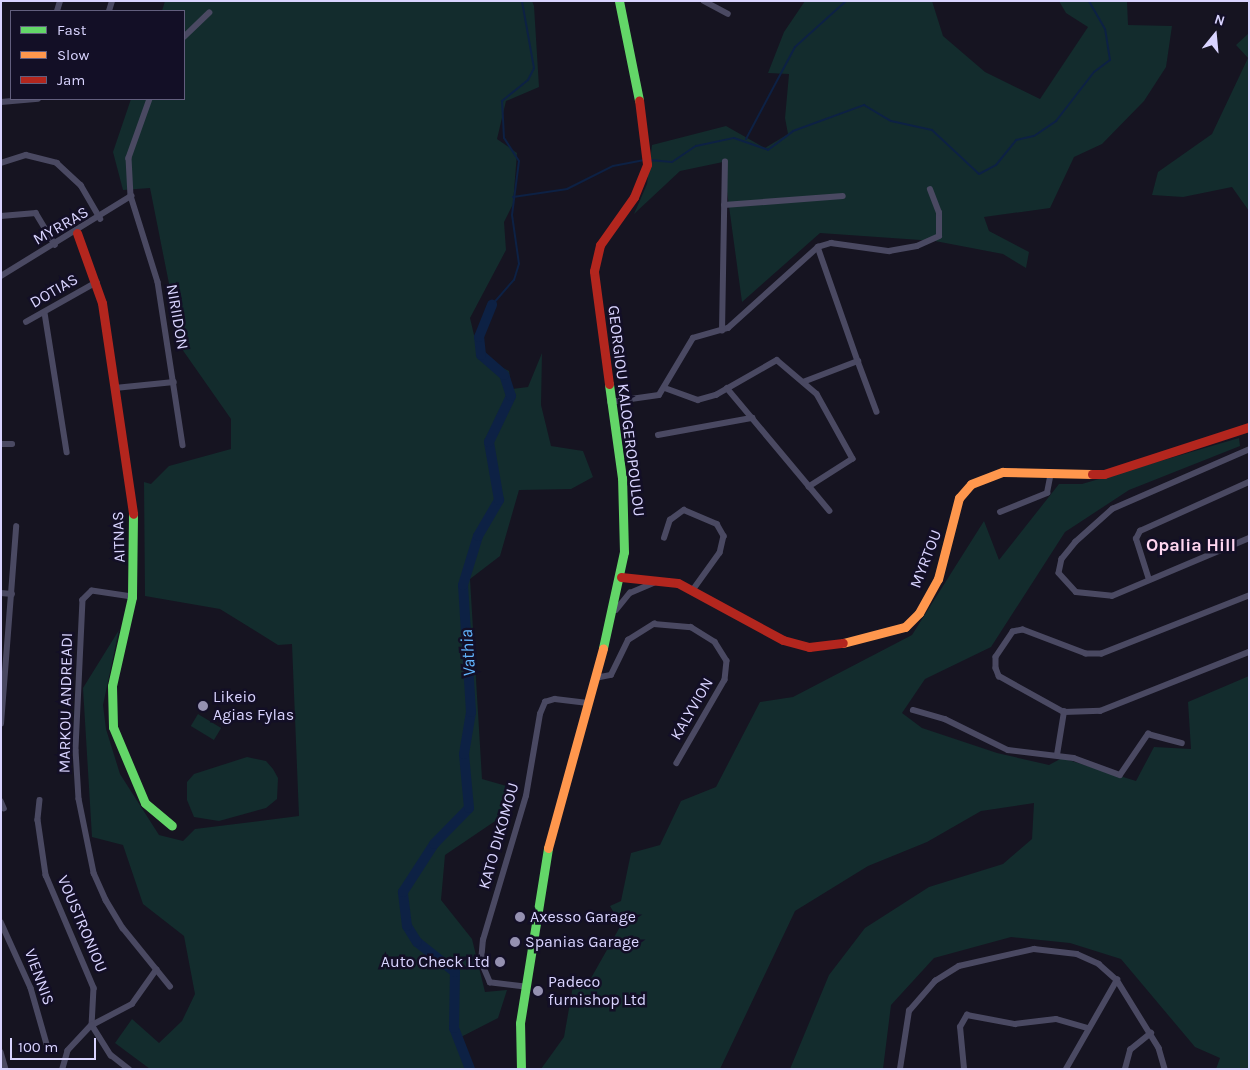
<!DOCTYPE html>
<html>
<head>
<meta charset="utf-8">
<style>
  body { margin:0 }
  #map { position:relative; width:1250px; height:1070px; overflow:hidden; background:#161421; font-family:Karla,sans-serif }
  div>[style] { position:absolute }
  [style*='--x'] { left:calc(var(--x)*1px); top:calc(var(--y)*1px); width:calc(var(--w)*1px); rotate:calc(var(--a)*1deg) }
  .green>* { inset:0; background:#132c2d; transform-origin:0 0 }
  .stream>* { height:2px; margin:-1px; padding:0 1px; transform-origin:1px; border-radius:1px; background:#0d2144 }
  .river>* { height:10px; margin:-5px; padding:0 5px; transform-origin:5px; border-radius:5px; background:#0d2144 }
  .street>* { height:5.5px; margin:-2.75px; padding:0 2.75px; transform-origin:2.75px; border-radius:2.75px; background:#4a4962 }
  .fast>* { height:9px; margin:-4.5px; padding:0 4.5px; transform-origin:4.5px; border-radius:4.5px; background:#63d668 }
  .slow>* { height:9px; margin:-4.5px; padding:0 4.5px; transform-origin:4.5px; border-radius:4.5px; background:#ff974d }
  .jam>* { height:9px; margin:-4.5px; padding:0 4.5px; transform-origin:4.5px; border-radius:4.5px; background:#b3261e }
  .dots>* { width:14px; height:14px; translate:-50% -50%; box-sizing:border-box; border:2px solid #130f26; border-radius:50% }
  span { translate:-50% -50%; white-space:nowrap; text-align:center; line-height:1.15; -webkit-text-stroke:5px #130f26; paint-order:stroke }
  .street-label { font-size:16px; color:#d9d4ff }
  .poi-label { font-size:16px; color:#d9d4ff }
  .left { translate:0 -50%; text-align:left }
  .right { translate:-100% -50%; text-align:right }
  .neighbourhood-label { font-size:18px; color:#ffd6f0; font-weight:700 }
  .water-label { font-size:18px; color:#62b6ff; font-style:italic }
  .frame { position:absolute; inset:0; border:2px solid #d9d4ff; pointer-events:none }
  .legend { position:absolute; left:10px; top:10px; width:175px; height:90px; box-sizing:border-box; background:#130f26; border:1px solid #625e7d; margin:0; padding:6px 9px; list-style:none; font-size:15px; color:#d9d4ff }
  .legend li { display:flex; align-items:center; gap:10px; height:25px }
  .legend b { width:25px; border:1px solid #625e7d }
  .north { position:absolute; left:1190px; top:10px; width:50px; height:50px; -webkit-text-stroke:4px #130f26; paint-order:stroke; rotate:17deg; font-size:14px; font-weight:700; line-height:20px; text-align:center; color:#d9d4ff }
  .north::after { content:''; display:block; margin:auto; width:18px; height:22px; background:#d9d4ff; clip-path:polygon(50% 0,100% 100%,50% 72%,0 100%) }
  .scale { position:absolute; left:10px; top:1038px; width:86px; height:22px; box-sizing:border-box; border:2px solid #d9d4ff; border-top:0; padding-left:6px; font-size:15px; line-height:18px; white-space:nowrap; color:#d9d4ff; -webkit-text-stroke:4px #130f26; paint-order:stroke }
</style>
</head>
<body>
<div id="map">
  <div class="green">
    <div style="clip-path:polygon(165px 1px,532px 1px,534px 6px,539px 87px,506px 101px,497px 139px,517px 153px,513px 204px,504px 222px,506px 250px,470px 318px,479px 356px,509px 371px,512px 389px,528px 387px,542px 353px,541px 405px,551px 446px,583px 451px,593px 477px,571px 489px,519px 490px,500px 556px,470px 579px,482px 779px,514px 788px,510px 811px,445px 855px,441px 900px,472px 939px,485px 992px,507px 990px,498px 1018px,457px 1039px,467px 1069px,150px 1069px,115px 1043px,132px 1019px,159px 1043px,182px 1021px,195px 994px,184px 936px,143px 904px,123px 845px,92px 837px,83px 688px,119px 630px,103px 705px,106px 729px,120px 774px,159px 835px,183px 841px,195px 829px,299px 816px,292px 644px,278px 645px,220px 609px,145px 596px,144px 482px,151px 484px,169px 466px,231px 449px,231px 419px,182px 349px,150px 188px,123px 190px,113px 152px,131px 99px,184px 99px,184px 11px,162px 11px)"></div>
    <div style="clip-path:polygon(805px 1px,932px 1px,943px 36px,985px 72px,1040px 99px,1088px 27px,1066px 13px,1059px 1px,1127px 1px,1128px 25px,1172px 26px,1166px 67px,1144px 101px,1102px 144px,1074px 157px,1050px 208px,984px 217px,989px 231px,1029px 252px,1026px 268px,1003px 254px,935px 241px,820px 233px,742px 302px,723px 162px,680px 171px,634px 214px,647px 184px,652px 145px,726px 126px,765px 148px,788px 134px,785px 118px,789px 74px,768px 73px,784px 32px)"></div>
    <div style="clip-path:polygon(1249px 33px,1249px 211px,1232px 187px,1183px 197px,1152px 195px,1158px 172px,1212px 134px,1248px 58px,1236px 45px)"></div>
    <div style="clip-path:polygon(1239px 438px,1240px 446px,1129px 490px,1065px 532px,991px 647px,925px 679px,902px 713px,922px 728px,997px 753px,1049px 765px,1062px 758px,1136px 781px,1154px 747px,1191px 749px,1188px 702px,1249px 676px,1249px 1069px,1216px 1069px,1220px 1058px,1195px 1047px,1121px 959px,1070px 943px,1011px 937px,934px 958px,891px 1005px,883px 1069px,790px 1069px,829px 975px,865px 928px,929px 887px,1003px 864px,1032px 839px,1034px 803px,981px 811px,927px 842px,868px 866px,795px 911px,720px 1069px,541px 1069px,564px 1037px,573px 986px,586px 987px,621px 925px,610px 906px,621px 901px,631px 853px,660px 845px,681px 801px,716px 787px,760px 702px,793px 697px,912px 635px,984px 521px,999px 560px,1059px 484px,1082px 484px)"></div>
    <div style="left:198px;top:714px;width:27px;height:14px;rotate:31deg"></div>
    <div style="clip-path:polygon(247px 757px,266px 761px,273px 769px,278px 778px,277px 799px,266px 808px,219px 821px,194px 817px,187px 800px,187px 782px,194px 774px)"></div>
  </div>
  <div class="stream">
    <div style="--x:746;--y:139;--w:104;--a:-62"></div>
    <div style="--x:795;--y:47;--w:69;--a:-42"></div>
    <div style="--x:649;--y:160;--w:23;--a:5"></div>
    <div style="--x:672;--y:162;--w:29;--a:-34"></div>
    <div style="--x:696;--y:146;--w:39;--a:-12"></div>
    <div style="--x:734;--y:138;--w:36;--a:19"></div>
    <div style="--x:768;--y:150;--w:31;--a:-37"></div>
    <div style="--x:793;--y:131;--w:76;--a:-20.1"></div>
    <div style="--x:864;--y:105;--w:31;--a:31"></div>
    <div style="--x:891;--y:121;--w:42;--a:12.4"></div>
    <div style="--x:932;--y:130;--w:64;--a:43.1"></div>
    <div style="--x:979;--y:174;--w:19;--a:-28"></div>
    <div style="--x:996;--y:165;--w:32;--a:-51"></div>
    <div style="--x:1016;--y:140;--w:18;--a:-13"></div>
    <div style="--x:1034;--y:136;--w:27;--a:-34"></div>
    <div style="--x:1056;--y:121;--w:62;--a:-52.2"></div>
    <div style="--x:1094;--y:72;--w:20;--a:-37"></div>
    <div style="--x:1110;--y:60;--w:31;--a:-99"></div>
    <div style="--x:1105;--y:29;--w:32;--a:-120"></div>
    <div style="--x:513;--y:197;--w:55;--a:-8.4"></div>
    <div style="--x:567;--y:189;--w:51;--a:-26.6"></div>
    <div style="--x:613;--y:166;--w:32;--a:-11"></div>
    <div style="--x:492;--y:305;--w:33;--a:-49"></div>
    <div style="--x:514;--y:280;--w:17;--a:-73"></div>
    <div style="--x:519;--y:264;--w:49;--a:-98.1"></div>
    <div style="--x:512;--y:215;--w:54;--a:-82.6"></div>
    <div style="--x:519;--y:161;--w:27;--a:-123"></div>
    <div style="--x:504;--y:138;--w:37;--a:-93"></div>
    <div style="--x:502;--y:101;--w:33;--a:-39"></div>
    <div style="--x:528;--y:80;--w:13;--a:-63"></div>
    <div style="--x:534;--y:68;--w:68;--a:-100.2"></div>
  </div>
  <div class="river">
    <div style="--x:470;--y:1069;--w:44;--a:-111.3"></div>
    <div style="--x:454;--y:1028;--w:56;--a:-89"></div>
    <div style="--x:455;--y:972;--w:48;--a:-141.7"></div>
    <div style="--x:417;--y:942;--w:19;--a:-122"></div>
    <div style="--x:407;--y:926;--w:34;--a:-97"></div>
    <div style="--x:403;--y:892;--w:57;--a:-57.1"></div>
    <div style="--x:434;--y:844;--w:50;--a:-45.8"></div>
    <div style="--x:469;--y:808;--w:54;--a:-95.3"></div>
    <div style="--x:464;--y:754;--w:43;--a:-80.5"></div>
    <div style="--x:471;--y:712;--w:127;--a:-93.6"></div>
    <div style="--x:463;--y:585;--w:51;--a:-73"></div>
    <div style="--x:478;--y:536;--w:42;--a:-59.7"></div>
    <div style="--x:499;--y:500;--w:59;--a:-99.8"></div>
    <div style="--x:489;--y:442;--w:51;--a:-64.4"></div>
    <div style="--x:511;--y:396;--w:22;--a:-108"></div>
    <div style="--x:504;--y:375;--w:30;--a:-139"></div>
    <div style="--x:481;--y:355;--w:18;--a:-96"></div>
    <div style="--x:479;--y:337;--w:35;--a:-68"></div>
  </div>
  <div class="street">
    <div style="--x:704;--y:1;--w:27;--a:28"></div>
    <div style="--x:57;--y:11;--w:10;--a:-73"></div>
    <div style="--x:109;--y:11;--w:10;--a:-73"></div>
    <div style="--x:184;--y:37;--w:35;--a:-44"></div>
    <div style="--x:150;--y:99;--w:63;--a:109.6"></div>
    <div style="--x:129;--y:158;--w:38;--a:87"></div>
    <div style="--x:131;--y:196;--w:90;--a:72.6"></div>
    <div style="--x:158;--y:282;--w:165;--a:81.3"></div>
    <div style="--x:1;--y:102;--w:37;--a:-5"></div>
    <div style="--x:1;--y:163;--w:26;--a:-18"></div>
    <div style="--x:26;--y:155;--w:32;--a:14"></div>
    <div style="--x:57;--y:163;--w:33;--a:43"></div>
    <div style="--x:81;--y:185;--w:39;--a:60"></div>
    <div style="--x:724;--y:205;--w:119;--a:-4.3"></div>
    <div style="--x:1;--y:216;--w:35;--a:-5"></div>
    <div style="--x:36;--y:213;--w:37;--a:59"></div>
    <div style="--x:818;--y:247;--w:121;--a:70.7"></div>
    <div style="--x:1;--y:276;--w:153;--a:-31.6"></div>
    <div style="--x:45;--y:313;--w:141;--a:81"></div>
    <div style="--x:26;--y:322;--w:81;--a:-29.4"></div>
    <div style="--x:722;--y:331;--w:169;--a:-89"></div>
    <div style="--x:803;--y:382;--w:59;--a:-20.9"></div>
    <div style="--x:858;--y:361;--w:54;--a:69.6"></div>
    <div style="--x:115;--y:388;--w:59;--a:-5.8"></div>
    <div style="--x:665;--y:388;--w:35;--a:20"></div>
    <div style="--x:698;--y:400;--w:19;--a:-16"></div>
    <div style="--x:716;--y:395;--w:70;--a:-29.8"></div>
    <div style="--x:777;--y:360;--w:52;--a:40.4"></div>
    <div style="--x:817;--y:394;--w:74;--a:61"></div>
    <div style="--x:853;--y:459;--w:52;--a:147.5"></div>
    <div style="--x:727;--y:388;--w:160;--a:50.1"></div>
    <div style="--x:610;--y:402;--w:49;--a:-8.1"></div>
    <div style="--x:659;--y:395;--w:66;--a:-59.2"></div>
    <div style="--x:693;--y:338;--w:36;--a:-16"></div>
    <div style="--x:728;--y:328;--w:121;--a:-42"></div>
    <div style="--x:818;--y:247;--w:14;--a:-17"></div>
    <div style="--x:831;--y:243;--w:59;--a:7.9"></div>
    <div style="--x:889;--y:251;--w:28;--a:-10"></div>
    <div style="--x:917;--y:246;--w:24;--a:-24"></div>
    <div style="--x:939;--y:236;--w:23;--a:-90"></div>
    <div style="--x:939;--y:213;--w:25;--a:-111"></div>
    <div style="--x:658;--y:435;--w:96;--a:-10.3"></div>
    <div style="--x:1;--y:444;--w:11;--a:0"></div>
    <div style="--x:1249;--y:450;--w:148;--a:156.5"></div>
    <div style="--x:1113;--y:509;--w:50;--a:138.3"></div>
    <div style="--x:1076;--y:542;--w:22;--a:129"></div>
    <div style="--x:1062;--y:559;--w:14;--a:102"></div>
    <div style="--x:1059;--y:573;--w:25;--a:48"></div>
    <div style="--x:1076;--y:592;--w:36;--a:6"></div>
    <div style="--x:1112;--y:596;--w:149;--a:-22.9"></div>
    <div style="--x:1000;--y:512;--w:51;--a:-22"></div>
    <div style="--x:1047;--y:493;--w:20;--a:-79"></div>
    <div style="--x:664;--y:538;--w:19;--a:-72"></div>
    <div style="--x:670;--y:520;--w:17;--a:-36"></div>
    <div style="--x:684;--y:510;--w:36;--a:23"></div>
    <div style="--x:717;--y:524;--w:14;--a:60"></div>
    <div style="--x:724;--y:536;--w:17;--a:103"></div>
    <div style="--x:720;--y:553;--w:44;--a:125.8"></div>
    <div style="--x:1149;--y:580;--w:43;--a:-107.6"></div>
    <div style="--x:1136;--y:539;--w:9;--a:-63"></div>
    <div style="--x:1140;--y:531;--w:120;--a:-24.2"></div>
    <div style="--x:1;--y:593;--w:11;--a:5"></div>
    <div style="--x:1249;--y:596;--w:158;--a:158.5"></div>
    <div style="--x:1102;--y:654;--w:16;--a:180"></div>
    <div style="--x:1086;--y:654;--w:67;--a:-159.1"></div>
    <div style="--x:1023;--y:630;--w:10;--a:169"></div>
    <div style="--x:1013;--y:632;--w:30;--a:124"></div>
    <div style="--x:996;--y:657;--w:11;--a:90"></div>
    <div style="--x:996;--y:668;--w:9;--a:69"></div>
    <div style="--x:999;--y:676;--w:74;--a:29"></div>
    <div style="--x:1064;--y:712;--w:36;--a:-2"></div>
    <div style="--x:1100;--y:711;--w:160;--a:-21.6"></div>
    <div style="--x:132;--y:597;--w:40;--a:-171.5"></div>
    <div style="--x:92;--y:591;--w:13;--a:135"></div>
    <div style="--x:83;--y:600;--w:150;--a:92.7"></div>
    <div style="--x:76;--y:750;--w:49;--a:86.5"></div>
    <div style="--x:79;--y:799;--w:76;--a:78.5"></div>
    <div style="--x:94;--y:873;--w:30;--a:66"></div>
    <div style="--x:106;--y:900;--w:33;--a:59"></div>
    <div style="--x:123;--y:928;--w:75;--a:51"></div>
    <div style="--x:616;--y:610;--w:22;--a:-51"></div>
    <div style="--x:630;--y:593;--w:25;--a:-23"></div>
    <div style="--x:595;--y:678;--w:16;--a:-11"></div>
    <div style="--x:611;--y:675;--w:39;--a:-64"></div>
    <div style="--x:628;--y:640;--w:31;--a:-32"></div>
    <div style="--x:654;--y:624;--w:37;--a:5"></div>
    <div style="--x:691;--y:627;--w:28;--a:32"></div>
    <div style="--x:715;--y:642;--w:22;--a:58"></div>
    <div style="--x:727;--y:661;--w:19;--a:96"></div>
    <div style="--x:725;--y:680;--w:96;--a:120"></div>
    <div style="--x:913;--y:710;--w:33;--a:16"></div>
    <div style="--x:945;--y:719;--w:70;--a:26.2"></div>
    <div style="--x:1008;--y:750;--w:66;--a:6.9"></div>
    <div style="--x:1074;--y:758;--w:49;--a:20.3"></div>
    <div style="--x:1120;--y:775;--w:50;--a:-55.7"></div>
    <div style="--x:1148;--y:734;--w:35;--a:15"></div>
    <div style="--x:1;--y:724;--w:198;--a:-85.6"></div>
    <div style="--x:1057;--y:755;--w:44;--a:-80.8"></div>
    <div style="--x:40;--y:800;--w:20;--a:96"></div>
    <div style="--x:38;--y:820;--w:56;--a:81.7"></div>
    <div style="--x:46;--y:875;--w:123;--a:67"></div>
    <div style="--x:94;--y:988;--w:37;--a:93"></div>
    <div style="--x:92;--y:1025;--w:35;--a:133"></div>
    <div style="--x:68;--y:1051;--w:19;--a:106"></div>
    <div style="--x:1;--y:801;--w:8;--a:67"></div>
    <div style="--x:1;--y:922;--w:72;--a:65.6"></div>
    <div style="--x:31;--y:988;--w:58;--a:74.1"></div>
    <div style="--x:525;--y:987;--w:35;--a:-173"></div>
    <div style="--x:490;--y:983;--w:23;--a:-113"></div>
    <div style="--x:481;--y:962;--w:22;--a:-85"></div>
    <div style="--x:483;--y:940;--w:150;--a:-73.4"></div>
    <div style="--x:526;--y:796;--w:83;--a:-80.3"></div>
    <div style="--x:540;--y:714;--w:13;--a:-67"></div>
    <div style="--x:545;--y:702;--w:10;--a:-17"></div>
    <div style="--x:555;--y:699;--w:33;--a:7"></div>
    <div style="--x:92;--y:1025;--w:45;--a:-27.7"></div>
    <div style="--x:132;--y:1004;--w:42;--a:-54.8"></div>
    <div style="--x:92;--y:1025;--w:36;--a:58"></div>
    <div style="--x:111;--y:1055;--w:23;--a:38"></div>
    <div style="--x:1;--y:1052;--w:18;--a:74"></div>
    <div style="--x:900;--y:1069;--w:59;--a:-81.2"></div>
    <div style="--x:909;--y:1011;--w:40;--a:-49"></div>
    <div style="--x:935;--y:981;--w:28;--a:-32"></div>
    <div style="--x:959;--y:966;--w:77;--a:-12.8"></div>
    <div style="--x:1034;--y:949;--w:43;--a:6.6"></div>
    <div style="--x:1077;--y:954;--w:24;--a:24"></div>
    <div style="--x:1099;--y:964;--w:24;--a:42"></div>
    <div style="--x:1117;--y:980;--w:80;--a:58.3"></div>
    <div style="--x:1159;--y:1048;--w:22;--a:74"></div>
    <div style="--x:964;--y:1069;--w:42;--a:-95.4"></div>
    <div style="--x:960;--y:1027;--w:14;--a:-60"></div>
    <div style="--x:967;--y:1015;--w:49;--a:10.6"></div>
    <div style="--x:1015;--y:1024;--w:41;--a:-7"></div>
    <div style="--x:1056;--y:1019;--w:33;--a:16"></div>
    <div style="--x:1066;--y:1069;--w:103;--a:-60.2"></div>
    <div style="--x:1125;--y:1069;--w:20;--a:-75"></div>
    <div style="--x:1130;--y:1050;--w:27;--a:-39"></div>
  </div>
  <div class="fast">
    <div style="--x:619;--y:1;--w:101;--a:78.6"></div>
    <div style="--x:133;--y:514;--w:83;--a:90.7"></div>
    <div style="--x:132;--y:597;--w:91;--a:102.7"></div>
    <div style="--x:112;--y:686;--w:41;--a:88.6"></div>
    <div style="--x:113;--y:727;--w:82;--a:67.2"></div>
    <div style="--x:145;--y:803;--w:35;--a:40"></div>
    <div style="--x:603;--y:648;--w:98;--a:-77.7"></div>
    <div style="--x:624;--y:552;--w:74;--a:-91.5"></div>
    <div style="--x:622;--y:478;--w:95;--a:-97.9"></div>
    <div style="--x:521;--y:1069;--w:46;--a:-91.2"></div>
    <div style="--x:520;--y:1023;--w:177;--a:-80.9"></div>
  </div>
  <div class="slow">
    <div style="--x:843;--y:643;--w:64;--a:-14.5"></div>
    <div style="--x:905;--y:627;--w:20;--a:-45"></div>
    <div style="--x:919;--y:613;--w:39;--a:-61"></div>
    <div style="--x:938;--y:579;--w:84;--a:-75.5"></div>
    <div style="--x:959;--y:498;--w:18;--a:-49"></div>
    <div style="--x:971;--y:484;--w:34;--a:-21"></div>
    <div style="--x:1003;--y:472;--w:89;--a:1.3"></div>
    <div style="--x:548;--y:848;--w:207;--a:-74.6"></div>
  </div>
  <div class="jam">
    <div style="--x:77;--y:233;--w:74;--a:70.3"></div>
    <div style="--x:102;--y:303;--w:213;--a:81.6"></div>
    <div style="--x:609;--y:384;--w:114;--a:-97.6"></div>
    <div style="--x:594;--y:271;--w:27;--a:-77"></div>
    <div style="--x:600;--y:245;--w:59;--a:-54.7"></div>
    <div style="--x:634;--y:197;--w:35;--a:-68"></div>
    <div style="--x:647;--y:164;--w:64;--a:-97.1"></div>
    <div style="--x:1092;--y:474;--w:12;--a:0"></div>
    <div style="--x:1104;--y:474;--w:152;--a:-18"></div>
    <div style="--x:621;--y:577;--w:57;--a:6"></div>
    <div style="--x:678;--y:583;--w:119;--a:28.5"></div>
    <div style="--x:783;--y:640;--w:27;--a:15"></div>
    <div style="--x:809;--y:647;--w:34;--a:-7"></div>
  </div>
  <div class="dots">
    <div style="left:203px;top:706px;background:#9591b1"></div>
    <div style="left:520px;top:917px;background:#9591b1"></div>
    <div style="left:515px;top:942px;background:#9591b1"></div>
    <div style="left:500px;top:962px;background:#9591b1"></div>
    <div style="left:538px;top:991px;background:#9591b1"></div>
  </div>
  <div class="street-label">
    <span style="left:61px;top:226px;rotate:-30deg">MYRRAS</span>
    <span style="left:54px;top:291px;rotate:-30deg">DOTIAS</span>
    <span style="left:177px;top:317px;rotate:80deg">NIRIIDON</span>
    <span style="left:626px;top:411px;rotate:83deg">GEORGIOU KALOGEROPOULOU</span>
    <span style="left:119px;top:537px;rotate:-92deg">AITNAS</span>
    <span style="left:926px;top:559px;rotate:-69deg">MYRTOU</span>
    <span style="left:66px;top:703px;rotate:-89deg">MARKOU ANDREADI</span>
    <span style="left:692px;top:709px;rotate:-60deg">KALYVION</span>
    <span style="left:499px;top:836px;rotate:-74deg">KATO DIKOMOU</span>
    <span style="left:82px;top:924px;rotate:67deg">VOUSTRONIOU</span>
    <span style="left:39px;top:977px;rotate:70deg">VIENNIS</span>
  </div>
  <div class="poi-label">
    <span class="left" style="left:213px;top:706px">Likeio<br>Agias Fylas</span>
    <span class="left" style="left:530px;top:917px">Axesso Garage</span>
    <span class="left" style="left:525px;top:942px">Spanias Garage</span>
    <span class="right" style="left:490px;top:962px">Auto Check Ltd</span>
    <span class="left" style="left:548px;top:991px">Padeco<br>furnishop Ltd</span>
  </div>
  <div class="neighbourhood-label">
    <span style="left:1191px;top:545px">Opalia Hill</span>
  </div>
  <div class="water-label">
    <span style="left:468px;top:653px;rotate:-94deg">Vathia</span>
  </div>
  <div class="frame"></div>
  <ul class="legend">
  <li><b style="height:6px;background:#63d668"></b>Fast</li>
  <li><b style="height:6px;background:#ff974d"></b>Slow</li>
  <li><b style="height:6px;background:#b3261e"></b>Jam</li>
  </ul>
  <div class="north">N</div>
  <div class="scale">100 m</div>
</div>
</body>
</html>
